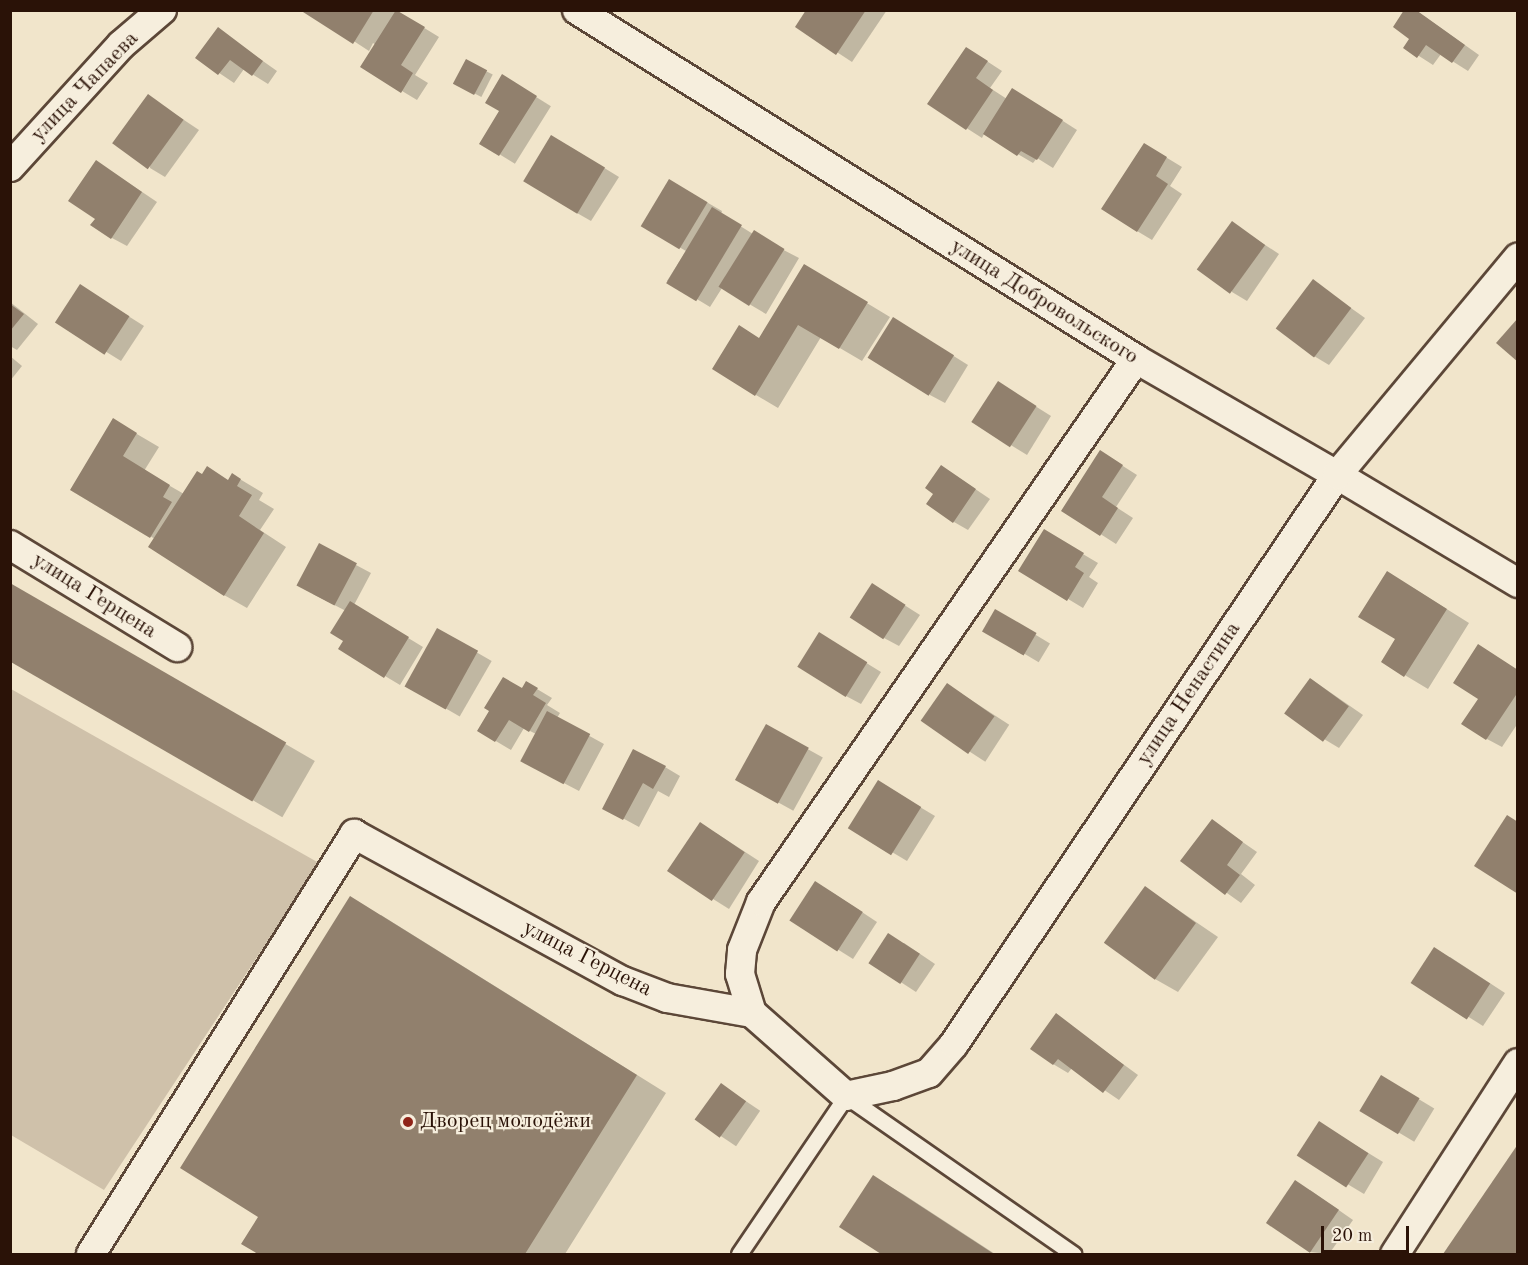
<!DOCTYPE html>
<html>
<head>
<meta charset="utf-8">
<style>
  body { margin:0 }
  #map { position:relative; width:1528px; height:1265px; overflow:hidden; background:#f1e5cb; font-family:"Old Standard TT",serif }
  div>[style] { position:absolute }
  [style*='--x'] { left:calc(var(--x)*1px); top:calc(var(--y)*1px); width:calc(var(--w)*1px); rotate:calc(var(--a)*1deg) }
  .green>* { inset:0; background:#cfc1aa }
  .shadow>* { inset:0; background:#0003; transform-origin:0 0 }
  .building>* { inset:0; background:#91806d; transform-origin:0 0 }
  .roads { filter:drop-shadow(2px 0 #5c4738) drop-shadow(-2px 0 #5c4738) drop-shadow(0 2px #5c4738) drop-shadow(0 -2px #5c4738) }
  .service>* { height:15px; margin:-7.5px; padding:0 7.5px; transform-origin:7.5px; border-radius:7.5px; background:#f6eedd }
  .minor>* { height:28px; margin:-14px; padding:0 14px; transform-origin:14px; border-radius:14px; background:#f6eedd }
  .dots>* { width:16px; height:16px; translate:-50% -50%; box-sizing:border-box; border:3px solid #f6eedd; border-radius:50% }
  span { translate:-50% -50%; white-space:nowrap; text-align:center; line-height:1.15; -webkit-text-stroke:4.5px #f6eedd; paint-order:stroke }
  .street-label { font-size:22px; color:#2a1207 }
  .poi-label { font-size:22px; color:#2a1207 }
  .left { translate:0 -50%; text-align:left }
  .frame { position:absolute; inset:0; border:12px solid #2a1207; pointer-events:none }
  .scale { position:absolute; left:1321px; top:1226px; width:88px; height:27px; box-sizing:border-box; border:3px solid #2a1207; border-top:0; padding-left:8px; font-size:18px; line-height:21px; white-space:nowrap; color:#2a1207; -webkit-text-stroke:4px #f6eedd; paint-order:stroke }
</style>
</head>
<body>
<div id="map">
  <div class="green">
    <div style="clip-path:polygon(11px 689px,319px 863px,104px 1190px,11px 1135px)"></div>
  </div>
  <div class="shadow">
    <div style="clip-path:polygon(306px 10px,395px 10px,439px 37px,415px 75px,428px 83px,417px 100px,402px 91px,376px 45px,373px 43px,369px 51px)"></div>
    <div style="clip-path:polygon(808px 10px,887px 10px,852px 62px,797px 26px)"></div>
    <div style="clip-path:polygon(1424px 16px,1479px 55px,1468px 71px,1441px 54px,1433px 65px,1405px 47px)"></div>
    <div style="clip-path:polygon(218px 29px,277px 71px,268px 84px,244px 69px,234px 83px,197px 58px)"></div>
    <div style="clip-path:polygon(982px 58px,1002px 71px,990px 88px,1007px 99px,1027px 98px,1077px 130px,1053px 168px,1037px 158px,1033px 163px,984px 134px,982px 138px,929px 104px)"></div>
    <div style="left:466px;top:61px;width:30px;height:25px;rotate:27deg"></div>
    <div style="left:517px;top:85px;width:40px;height:68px;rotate:32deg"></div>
    <div style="clip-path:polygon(148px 96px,199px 130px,165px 177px,150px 168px)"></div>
    <div style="clip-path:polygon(567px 145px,619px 177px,591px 221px,577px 213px)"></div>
    <div style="clip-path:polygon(1159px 153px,1182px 167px,1170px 186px,1182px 194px,1152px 240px,1137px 231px)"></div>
    <div style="clip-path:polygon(111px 171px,157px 202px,127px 246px,112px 238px,97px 219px)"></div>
    <div style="clip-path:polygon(670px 181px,722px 211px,721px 214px,753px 234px,799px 258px,766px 314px,722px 288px,710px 307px,667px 281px,686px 251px,644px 227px)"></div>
    <div style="clip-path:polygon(1232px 223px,1279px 254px,1247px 301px,1232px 292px)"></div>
    <div style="clip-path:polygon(827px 279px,890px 317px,862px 361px,821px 337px,778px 408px,756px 395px,760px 339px)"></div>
    <div style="clip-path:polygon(1313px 281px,1365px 318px,1329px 365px,1314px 356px)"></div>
    <div style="clip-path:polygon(95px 295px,144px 326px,121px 361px,58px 322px)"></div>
    <div style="clip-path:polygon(10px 302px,38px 324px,17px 350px,10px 346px)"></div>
    <div style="clip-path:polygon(909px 328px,968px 365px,945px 403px,930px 395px)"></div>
    <div style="clip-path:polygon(10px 356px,22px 366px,10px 381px)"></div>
    <div style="clip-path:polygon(1013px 392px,1051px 416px,1027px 455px,974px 422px)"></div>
    <div style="clip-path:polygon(113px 420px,159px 447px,144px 471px,184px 494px,229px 481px,233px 475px,263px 493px,259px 500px,274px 509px,260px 530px,286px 547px,247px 608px,224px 595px,155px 539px,72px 490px)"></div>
    <div style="clip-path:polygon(1115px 461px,1137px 475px,1116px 507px,1133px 518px,1116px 544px,1063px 510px)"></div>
    <div style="clip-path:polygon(956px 476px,990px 499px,968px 530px,954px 522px)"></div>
    <div style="clip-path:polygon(1044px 531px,1098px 563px,1089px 577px,1098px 583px,1083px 608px,1020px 570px)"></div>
    <div style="clip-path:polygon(356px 565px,371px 573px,354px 605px,423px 647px,400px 685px,340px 649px,345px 641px,346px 611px,313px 594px)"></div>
    <div style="left:10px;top:585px;width:352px;height:65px;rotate:30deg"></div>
    <div style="clip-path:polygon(1410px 586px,1469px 623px,1428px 689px,1383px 662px,1397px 639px)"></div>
    <div style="clip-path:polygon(887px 594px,920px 615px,899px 646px,884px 638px)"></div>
    <div style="left:996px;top:611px;width:63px;height:22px;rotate:31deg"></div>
    <div style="left:438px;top:630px;width:62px;height:64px;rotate:30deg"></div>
    <div style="clip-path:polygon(834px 643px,881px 672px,861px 704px,846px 696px)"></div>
    <div style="clip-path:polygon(1518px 671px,1518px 723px,1502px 747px,1487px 739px,1480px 699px)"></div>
    <div style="clip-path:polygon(1311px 679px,1363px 715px,1339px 748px,1324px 739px)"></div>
    <div style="clip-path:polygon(527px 683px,552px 698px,547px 705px,560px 713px,557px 718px,604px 744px,579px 791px,537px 769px,536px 734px,524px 728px,511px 750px,479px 731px)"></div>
    <div style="left:948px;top:685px;width:73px;height:44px;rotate:33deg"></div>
    <div style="left:766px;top:726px;width:65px;height:61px;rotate:29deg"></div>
    <div style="clip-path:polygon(665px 767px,680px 776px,669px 797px,658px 791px,639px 827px,604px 808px)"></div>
    <div style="clip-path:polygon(893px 791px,935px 816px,907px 861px,850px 827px)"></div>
    <div style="clip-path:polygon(1212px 821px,1257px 852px,1241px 874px,1255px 885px,1241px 903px,1182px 861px)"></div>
    <div style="clip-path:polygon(716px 833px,759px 861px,729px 909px,670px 872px)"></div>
    <div style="clip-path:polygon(1146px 888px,1218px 937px,1178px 992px,1155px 979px)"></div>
    <div style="clip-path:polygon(830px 891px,877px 922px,853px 959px,791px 920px)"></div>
    <div style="clip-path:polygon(381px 915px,666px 1093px,565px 1254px,261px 1254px,243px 1244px,260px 1217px)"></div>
    <div style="clip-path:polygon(904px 943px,935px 964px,916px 992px,870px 962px)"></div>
    <div style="clip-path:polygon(1450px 957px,1505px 993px,1483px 1026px,1413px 982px)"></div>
    <div style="clip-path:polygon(1056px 1015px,1138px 1075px,1119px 1100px,1072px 1068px,1068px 1073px,1053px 1064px)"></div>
    <div style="left:1382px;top:1077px;width:61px;height:39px;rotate:31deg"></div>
    <div style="left:722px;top:1085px;width:46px;height:43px;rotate:34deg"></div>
    <div style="clip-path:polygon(1334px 1132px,1383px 1162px,1364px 1194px,1299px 1155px)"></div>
    <div style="clip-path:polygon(1518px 1147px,1518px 1254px,1445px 1254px)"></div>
    <div style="clip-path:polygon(873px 1177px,903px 1194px,995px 1254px,884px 1254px,841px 1226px)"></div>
    <div style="clip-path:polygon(1310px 1190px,1353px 1220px,1329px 1254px,1310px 1252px)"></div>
  </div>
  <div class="building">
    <div style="clip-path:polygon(305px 10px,374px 10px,353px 44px,303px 12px)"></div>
    <div style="clip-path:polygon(396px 10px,425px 27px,401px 65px,413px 73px,401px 93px,360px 67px)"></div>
    <div style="clip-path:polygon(806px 10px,866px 10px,836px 55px,795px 27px)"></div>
    <div style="clip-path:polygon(1404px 10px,1416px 10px,1465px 45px,1452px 63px,1426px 45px,1417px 58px,1403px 48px,1409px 39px,1393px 27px)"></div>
    <div style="clip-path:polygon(218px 27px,263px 61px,252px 76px,230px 60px,218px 75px,195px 58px)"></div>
    <div style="clip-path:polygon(966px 47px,988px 61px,976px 78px,993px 90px,966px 130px,927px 104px)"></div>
    <div style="left:466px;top:59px;width:24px;height:28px;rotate:28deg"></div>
    <div style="clip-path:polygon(502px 74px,537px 96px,499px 156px,479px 144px,499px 111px,485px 103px)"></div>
    <div style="clip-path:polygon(1012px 88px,1063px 120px,1037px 160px,1021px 151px,1017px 156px,983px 134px)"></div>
    <div style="left:148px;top:94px;width:44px;height:61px;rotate:36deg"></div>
    <div style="left:551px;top:135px;width:63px;height:54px;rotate:31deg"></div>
    <div style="clip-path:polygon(1144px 143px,1167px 157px,1156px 176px,1168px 184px,1137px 232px,1101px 209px)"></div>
    <div style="clip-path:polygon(96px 160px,142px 192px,111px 239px,90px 225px,95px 219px,68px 201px)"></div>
    <div style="left:669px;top:179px;width:45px;height:55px;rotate:31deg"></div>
    <div style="left:712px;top:207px;width:35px;height:89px;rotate:31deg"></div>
    <div style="left:1232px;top:221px;width:41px;height:60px;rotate:36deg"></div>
    <div style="left:754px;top:230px;width:36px;height:67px;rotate:32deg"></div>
    <div style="clip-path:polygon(804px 264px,868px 302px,839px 349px,798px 325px,755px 396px,712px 369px,739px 325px,759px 338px)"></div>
    <div style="left:1313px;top:279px;width:48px;height:62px;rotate:37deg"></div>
    <div style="left:80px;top:284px;width:59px;height:46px;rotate:33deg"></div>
    <div style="clip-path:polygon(10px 304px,24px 314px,10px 331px)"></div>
    <div style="left:893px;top:317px;width:72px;height:48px;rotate:32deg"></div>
    <div style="clip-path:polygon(1518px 318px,1518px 362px,1496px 343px)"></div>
    <div style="left:998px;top:381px;width:46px;height:49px;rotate:33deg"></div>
    <div style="clip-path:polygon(113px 418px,137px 433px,123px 456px,170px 485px,163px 497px,172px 502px,150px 538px,70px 490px)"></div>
    <div style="clip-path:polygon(1100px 450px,1123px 465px,1102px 497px,1118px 508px,1100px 536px,1061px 511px)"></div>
    <div style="clip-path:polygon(941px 465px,976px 489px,953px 523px,926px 504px,933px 494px,925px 488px)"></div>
    <div style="clip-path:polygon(207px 466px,228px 480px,232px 473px,241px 479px,237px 486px,252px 495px,239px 516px,264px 533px,224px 596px,148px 547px,197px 471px,202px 474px)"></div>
    <div style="clip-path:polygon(1044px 529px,1084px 553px,1075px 567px,1084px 573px,1067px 601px,1018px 571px)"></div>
    <div style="left:319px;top:543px;width:43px;height:48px;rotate:28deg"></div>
    <div style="clip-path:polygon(1387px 571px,1447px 609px,1404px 677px,1381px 662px,1395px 639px,1358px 617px)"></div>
    <div style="left:10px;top:583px;width:319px;height:68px;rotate:30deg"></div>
    <div style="left:872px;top:583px;width:40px;height:41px;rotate:33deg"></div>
    <div style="clip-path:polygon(350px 601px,409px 637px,384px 678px,338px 649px,343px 641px,330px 633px)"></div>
    <div style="left:995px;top:609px;width:48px;height:26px;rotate:30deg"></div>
    <div style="left:437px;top:628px;width:47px;height:67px;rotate:29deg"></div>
    <div style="left:819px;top:632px;width:57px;height:41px;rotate:32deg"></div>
    <div style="clip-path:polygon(1478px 644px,1518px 670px,1518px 692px,1486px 740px,1461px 724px,1478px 699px,1453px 683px)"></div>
    <div style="clip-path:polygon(503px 677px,522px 688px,526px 681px,538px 688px,533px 695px,546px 703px,529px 732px,509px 720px,495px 742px,477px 731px,489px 711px,484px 708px)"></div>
    <div style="left:1310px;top:678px;width:48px;height:44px;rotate:36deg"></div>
    <div style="left:947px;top:683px;width:58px;height:46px;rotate:35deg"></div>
    <div style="left:547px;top:711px;width:49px;height:57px;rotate:28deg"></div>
    <div style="left:766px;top:724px;width:49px;height:64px;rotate:29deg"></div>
    <div style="clip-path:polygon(633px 749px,666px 766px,653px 789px,643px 783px,623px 820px,602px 809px)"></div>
    <div style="left:878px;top:780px;width:51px;height:57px;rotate:32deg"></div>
    <div style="clip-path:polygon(1507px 815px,1518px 822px,1518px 894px,1474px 866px)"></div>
    <div style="clip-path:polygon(1212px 819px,1243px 842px,1227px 865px,1240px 875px,1225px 895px,1180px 861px)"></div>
    <div style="left:700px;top:822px;width:54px;height:59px;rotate:34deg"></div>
    <div style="left:815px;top:881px;width:57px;height:47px;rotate:33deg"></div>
    <div style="left:1145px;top:886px;width:63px;height:70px;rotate:36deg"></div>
    <div style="clip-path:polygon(350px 896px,637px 1075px,525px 1254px,258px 1254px,241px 1244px,258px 1217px,180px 1168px)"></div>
    <div style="left:888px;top:933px;width:38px;height:36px;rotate:33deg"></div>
    <div style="left:1434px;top:947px;width:67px;height:43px;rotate:33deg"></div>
    <div style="clip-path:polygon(1056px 1013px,1124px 1065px,1103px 1093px,1058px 1059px,1053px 1065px,1030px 1049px)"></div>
    <div style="left:1381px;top:1075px;width:45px;height:42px;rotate:31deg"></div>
    <div style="left:721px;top:1083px;width:31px;height:45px;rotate:36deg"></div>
    <div style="left:1319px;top:1121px;width:59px;height:41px;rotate:33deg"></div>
    <div style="clip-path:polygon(1518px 1144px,1517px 1254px,1443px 1254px)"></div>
    <div style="clip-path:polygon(873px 1175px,994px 1254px,881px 1254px,839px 1227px)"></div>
    <div style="left:1295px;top:1180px;width:53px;height:52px;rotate:34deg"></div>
  </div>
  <div class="roads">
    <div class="service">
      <div style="--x:739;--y:1254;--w:191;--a:-55.9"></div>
      <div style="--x:846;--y:1096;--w:277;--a:34.8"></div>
    </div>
    <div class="minor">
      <div style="--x:577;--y:10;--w:659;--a:31.98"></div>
      <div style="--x:1136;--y:359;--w:232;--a:30"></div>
      <div style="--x:1337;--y:475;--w:211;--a:30.8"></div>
      <div style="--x:10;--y:167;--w:165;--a:-47.7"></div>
      <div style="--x:121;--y:45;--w:54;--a:-40.5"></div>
      <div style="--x:10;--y:545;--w:196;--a:31.4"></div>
      <div style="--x:752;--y:1013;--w:41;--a:-107.1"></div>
      <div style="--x:740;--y:974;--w:24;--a:-85"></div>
      <div style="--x:742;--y:950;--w:52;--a:-68.4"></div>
      <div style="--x:761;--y:902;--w:660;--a:-55.37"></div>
      <div style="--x:91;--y:1254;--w:496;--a:-57.9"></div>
      <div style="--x:354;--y:834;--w:307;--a:28.7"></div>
      <div style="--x:623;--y:981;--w:47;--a:21.1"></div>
      <div style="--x:667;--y:998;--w:86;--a:10"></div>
      <div style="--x:752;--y:1013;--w:125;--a:41.4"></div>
      <div style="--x:846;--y:1096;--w:48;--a:-12"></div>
      <div style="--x:893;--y:1086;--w:38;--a:-20"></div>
      <div style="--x:929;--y:1073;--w:38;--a:-49"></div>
      <div style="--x:954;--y:1044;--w:686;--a:-56.06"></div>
      <div style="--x:1337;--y:475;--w:283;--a:-50.2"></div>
      <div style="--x:1395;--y:1254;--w:227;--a:-57.2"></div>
    </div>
  </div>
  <div class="dots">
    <div style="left:408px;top:1122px;background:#8f2418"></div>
  </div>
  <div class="street-label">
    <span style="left:85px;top:87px;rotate:-46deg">улица Чапаева</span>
    <span style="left:1044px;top:302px;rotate:32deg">улица Добровольского</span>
    <span style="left:94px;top:596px;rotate:32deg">улица Герцена</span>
    <span style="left:1189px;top:694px;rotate:-56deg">улица Ненастина</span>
    <span style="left:587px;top:959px;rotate:27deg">улица Герцена</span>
  </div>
  <div class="poi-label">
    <span class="left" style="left:420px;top:1122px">Дворец молодёжи</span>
  </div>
  <div class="frame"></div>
  <div class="scale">20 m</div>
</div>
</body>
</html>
